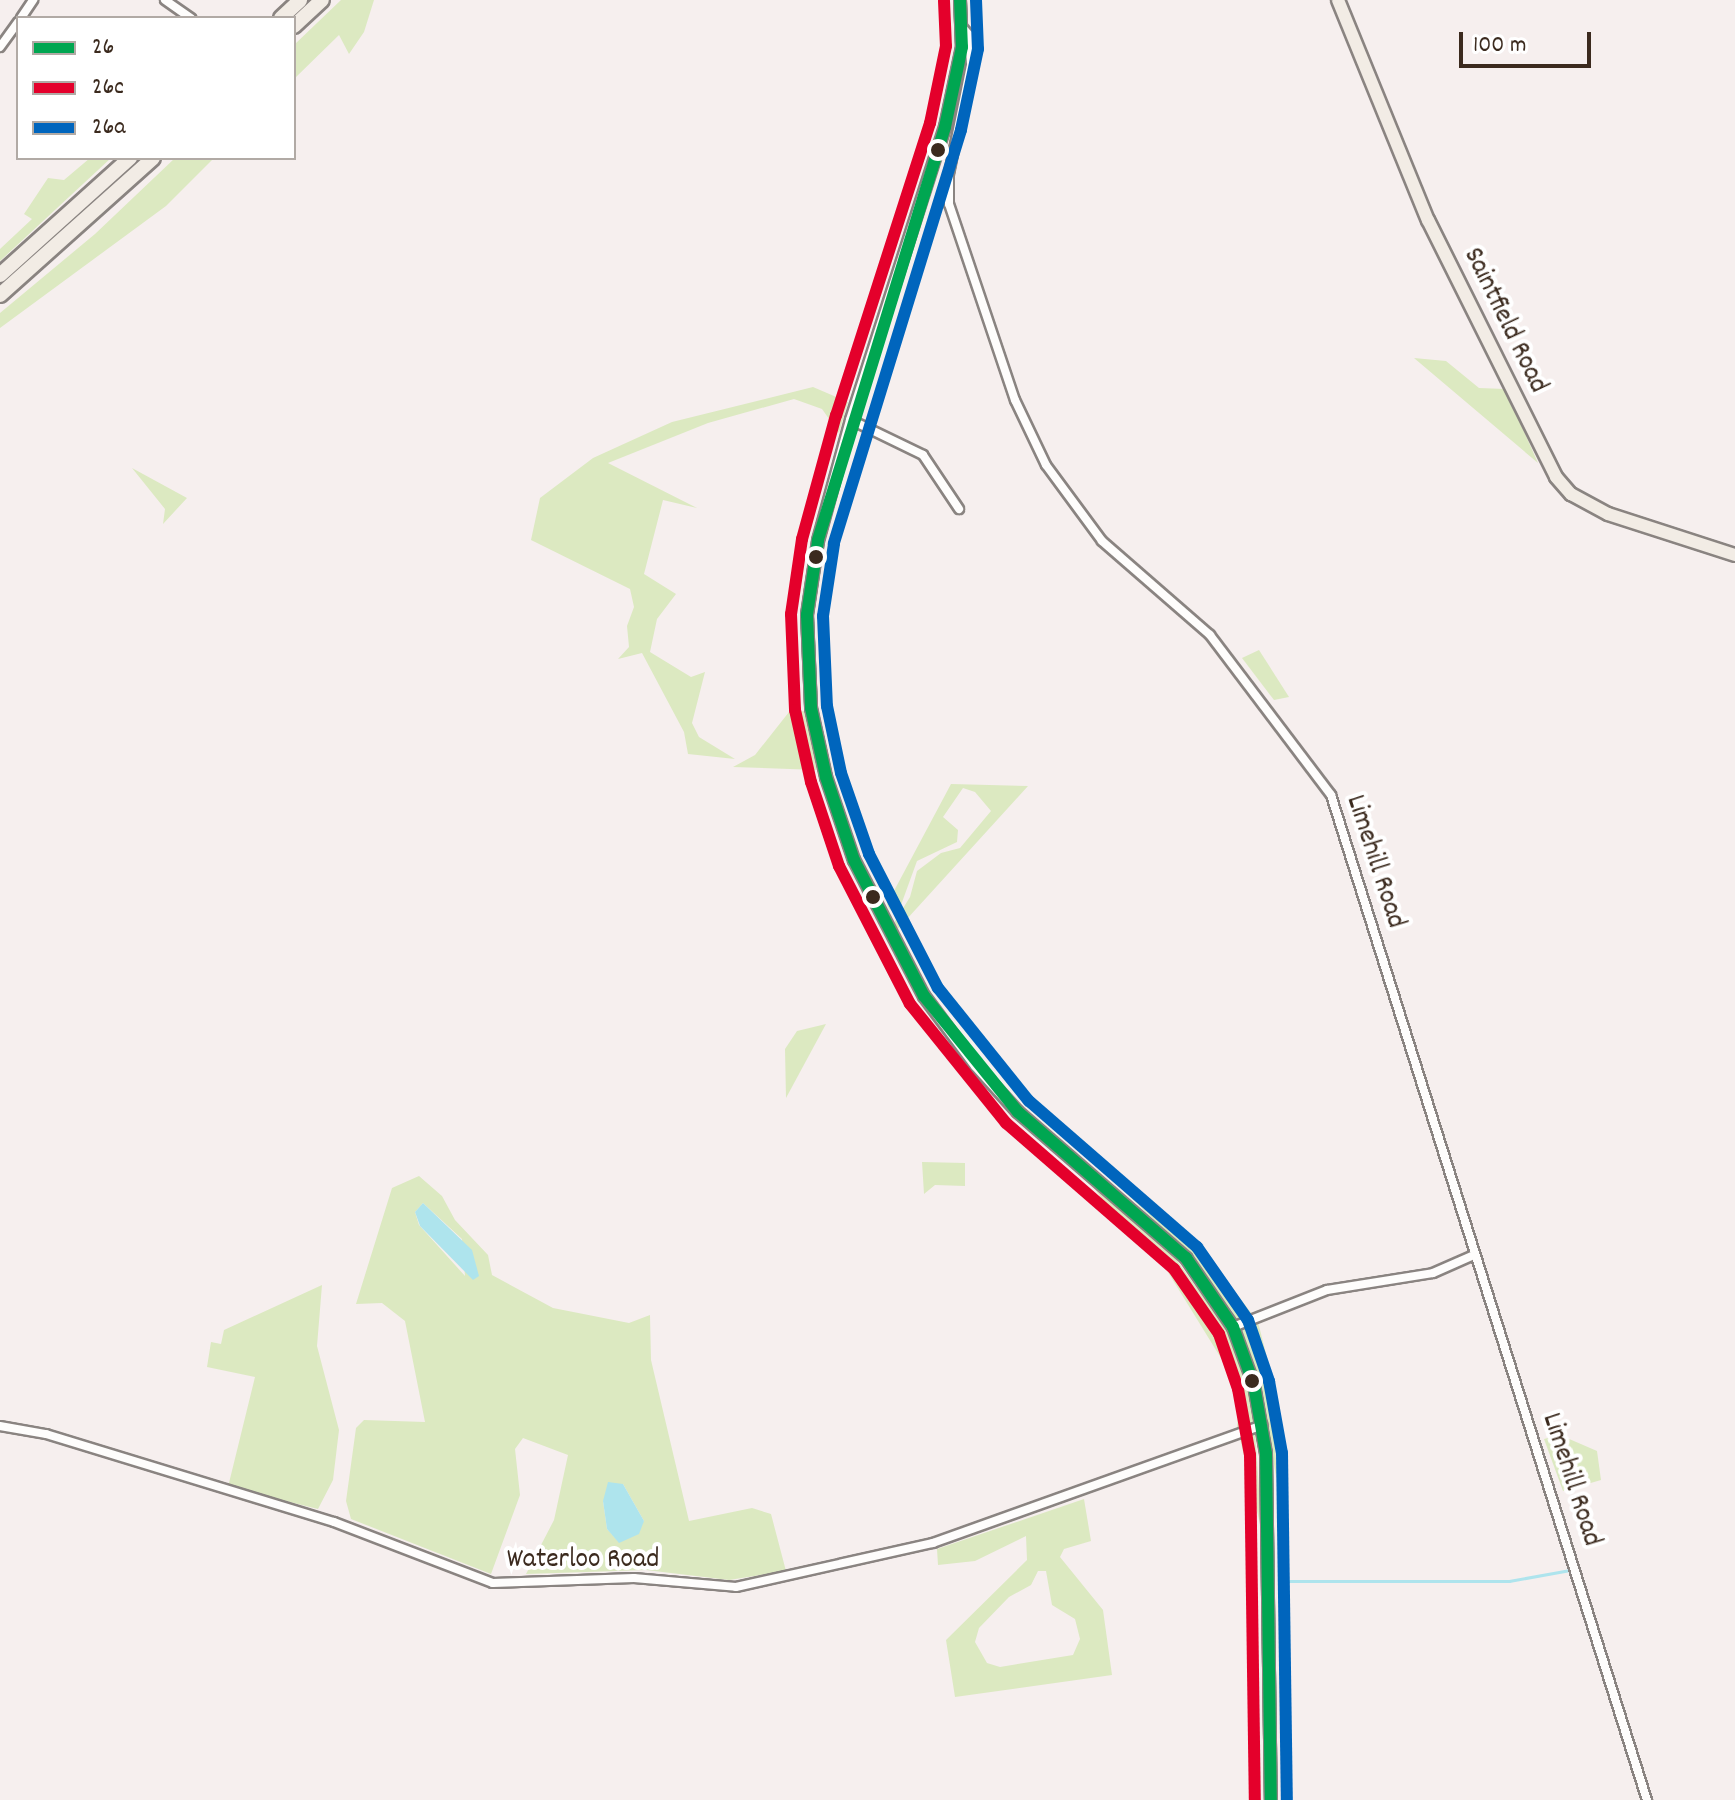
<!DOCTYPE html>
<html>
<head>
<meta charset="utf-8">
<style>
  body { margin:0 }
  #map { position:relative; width:1735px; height:1800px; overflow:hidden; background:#f6efee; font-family:Dekko,sans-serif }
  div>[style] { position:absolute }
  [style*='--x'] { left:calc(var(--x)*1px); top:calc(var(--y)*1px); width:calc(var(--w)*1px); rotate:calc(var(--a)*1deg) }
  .green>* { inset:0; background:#dce9c1 }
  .water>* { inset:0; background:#aee4ed }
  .stream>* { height:3px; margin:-1.5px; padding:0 1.5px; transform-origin:1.5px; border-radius:1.5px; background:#aee4ed }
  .roads { filter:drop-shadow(2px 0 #8a8481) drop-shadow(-2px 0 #8a8481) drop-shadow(0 2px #8a8481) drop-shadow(0 -2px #8a8481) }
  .minor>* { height:8px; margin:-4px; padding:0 4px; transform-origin:4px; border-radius:4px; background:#fefdfc }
  .tertiary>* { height:10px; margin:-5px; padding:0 5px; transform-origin:5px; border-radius:5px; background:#fefdfc }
  .primary>* { height:12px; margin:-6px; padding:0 6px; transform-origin:6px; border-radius:6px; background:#f2ece5 }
  .motorway>* { height:14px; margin:-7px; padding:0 7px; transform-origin:7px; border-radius:7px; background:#f2ece5 }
  .bus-1>* { height:12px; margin:-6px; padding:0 6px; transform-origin:6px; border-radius:6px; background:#00a651 }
  .bus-2>* { height:12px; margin:-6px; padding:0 6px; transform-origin:6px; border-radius:6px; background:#e4002b }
  .bus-3>* { height:12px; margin:-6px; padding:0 6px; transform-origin:6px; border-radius:6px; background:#0065bd }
  .dots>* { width:22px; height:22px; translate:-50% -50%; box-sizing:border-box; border:4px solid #fff; border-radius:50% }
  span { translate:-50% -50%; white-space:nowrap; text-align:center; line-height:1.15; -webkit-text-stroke:8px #fff; paint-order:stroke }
  .street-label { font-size:28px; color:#3b2a1e }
  .legend { position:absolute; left:16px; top:16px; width:280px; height:144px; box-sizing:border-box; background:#fff; border:2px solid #b1aaa5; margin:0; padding:10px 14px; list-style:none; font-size:24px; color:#3b2a1e }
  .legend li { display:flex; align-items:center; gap:16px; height:40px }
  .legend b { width:40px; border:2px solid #b1aaa5 }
  .scale { position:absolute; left:1459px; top:32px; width:132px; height:36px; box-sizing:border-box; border:4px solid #3b2a1e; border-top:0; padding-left:10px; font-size:24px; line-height:28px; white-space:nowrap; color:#3b2a1e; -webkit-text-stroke:6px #fff; paint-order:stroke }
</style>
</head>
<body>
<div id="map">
  <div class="green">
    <div style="clip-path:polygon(341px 0,374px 0,364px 32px,349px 54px,339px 35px,294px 79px,294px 45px)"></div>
    <div style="clip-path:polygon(90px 158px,111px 158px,0 261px,0 249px,32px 219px,24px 214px,48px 178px,64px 180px)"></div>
    <div style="clip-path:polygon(175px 158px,214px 158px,166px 206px,0 328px,0 313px,95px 234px)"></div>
    <div style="clip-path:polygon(1414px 358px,1446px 361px,1479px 388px,1505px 389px,1538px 463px)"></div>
    <div style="clip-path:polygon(813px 387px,848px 402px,839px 433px,822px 409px,794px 399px,708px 423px,608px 463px,697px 508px,663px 500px,644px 574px,676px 594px,657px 619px,650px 652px,691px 677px,705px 672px,692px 723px,699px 737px,735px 759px,688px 754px,684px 732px,642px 653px,618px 659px,629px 647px,627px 626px,634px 607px,630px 589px,531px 540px,540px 498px,593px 458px,672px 422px)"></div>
    <div style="clip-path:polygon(132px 468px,187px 498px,163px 524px,165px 509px)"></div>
    <div style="clip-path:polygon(1259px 650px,1289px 697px,1274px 700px,1242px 658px)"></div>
    <div style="clip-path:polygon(807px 711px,818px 770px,733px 767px,755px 755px,789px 712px)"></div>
    <div style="clip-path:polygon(951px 784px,1028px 786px,896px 931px,894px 923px,910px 897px,917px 871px,941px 853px,960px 848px,991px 811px,975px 792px,963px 788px,943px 817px,958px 830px,957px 842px,917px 861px,901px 905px,894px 912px,889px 909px,887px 904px)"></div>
    <div style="clip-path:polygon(826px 1024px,786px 1098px,785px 1049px,797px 1031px)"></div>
    <div style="clip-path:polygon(922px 1162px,965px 1163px,965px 1186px,935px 1185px,924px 1194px)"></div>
    <div style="clip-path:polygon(1104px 1172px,1205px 1252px,1258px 1322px,1272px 1377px,1277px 1482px,1261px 1387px,1232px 1311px,1189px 1253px)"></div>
    <div style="clip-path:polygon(evenodd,419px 1176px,442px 1196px,455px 1220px,488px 1255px,492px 1275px,553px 1308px,629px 1323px,650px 1315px,651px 1360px,689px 1521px,752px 1508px,771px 1514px,786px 1571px,729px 1580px,646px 1570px,526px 1574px,554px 1520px,568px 1455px,523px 1438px,515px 1449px,520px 1495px,491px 1574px,351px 1519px,346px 1501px,356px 1428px,364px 1420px,425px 1422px,405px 1321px,382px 1303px,356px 1304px,392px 1188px,419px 1176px,423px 1203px,462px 1239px,465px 1276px,419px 1225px,415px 1212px,423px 1203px,419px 1176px,623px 1484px,644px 1521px,619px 1542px,607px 1529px,603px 1501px,623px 1484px)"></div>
    <div style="clip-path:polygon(1092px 1185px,1139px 1220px,1170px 1251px,1231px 1335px,1253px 1402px,1262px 1532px,1237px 1426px,1239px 1407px,1224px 1363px,1158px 1256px,1118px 1222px)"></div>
    <div style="clip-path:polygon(322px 1285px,317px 1346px,339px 1430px,333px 1480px,318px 1509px,228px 1487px,255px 1377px,207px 1367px,211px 1342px,221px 1344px,224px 1330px)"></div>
    <div style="clip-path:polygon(1560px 1435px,1597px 1451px,1601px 1480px,1563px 1491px,1544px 1439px)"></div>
    <div style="clip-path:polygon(evenodd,1084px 1499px,1091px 1541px,1064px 1549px,1060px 1557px,1103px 1610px,1112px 1675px,955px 1697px,946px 1640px,1027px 1560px,1026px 1536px,975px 1561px,938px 1565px,937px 1549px,1084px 1499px,1046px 1571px,1052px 1605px,1075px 1619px,1080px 1639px,1073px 1655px,1000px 1667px,987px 1663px,975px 1642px,979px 1628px,1009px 1597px,1031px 1585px,1038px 1571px,1046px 1571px)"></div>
  </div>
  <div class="water">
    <div style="clip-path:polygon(423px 1203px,472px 1250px,479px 1276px,473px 1280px,420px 1226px,415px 1212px)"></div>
    <div style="clip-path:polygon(608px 1482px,623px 1484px,644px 1521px,639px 1534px,619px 1543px,607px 1529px,603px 1501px)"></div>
  </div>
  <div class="stream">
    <div style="--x:1279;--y:1581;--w:230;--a:0"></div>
    <div style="--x:1509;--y:1581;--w:62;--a:-10.2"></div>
  </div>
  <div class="roads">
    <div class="minor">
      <div style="--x:165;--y:0;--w:32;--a:35"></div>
      <div style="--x:21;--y:18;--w:22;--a:-56"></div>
      <div style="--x:963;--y:28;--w:9;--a:49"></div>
      <div style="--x:969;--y:35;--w:30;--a:86"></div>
      <div style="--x:971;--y:65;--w:111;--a:101.4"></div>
      <div style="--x:949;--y:174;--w:30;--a:90"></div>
      <div style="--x:949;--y:204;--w:207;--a:71.4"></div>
      <div style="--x:1015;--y:400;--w:72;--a:64.5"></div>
      <div style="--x:1046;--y:465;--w:94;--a:53.6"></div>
      <div style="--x:1102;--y:541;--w:143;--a:41"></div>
      <div style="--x:1210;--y:635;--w:201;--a:52.9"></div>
      <div style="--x:1331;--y:795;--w:1054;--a:72.55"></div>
      <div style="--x:0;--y:47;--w:31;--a:-54"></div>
      <div style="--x:851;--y:420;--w:80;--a:25.9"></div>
      <div style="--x:923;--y:455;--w:65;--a:56.3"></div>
      <div style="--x:1233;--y:1327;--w:101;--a:-21.5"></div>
      <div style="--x:1327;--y:1290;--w:107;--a:-9.1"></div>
      <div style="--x:1433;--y:1273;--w:45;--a:-23.7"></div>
      <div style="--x:0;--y:1426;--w:47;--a:9.9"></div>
      <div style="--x:46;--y:1434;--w:301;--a:17"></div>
      <div style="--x:334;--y:1522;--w:170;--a:21"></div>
      <div style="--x:493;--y:1583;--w:141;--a:-2"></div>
      <div style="--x:634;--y:1578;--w:102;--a:5"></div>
      <div style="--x:736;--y:1587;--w:202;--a:-12.6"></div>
      <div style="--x:933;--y:1543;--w:350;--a:-19.7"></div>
    </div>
    <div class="tertiary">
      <div style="--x:960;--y:0;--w:47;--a:87.6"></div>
      <div style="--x:962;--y:47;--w:82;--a:102"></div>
      <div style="--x:945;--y:127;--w:308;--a:107.8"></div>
      <div style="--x:851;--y:420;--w:125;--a:105.3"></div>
      <div style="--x:818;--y:541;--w:75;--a:98.5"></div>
      <div style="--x:807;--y:615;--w:93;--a:87.5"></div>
      <div style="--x:811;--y:708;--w:71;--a:77.7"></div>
      <div style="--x:826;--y:777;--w:88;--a:71.4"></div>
      <div style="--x:854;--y:860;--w:153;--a:62.8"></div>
      <div style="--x:924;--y:996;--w:87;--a:53.4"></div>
      <div style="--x:976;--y:1066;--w:62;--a:47.6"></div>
      <div style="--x:1018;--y:1112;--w:223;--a:41"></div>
      <div style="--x:1186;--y:1258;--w:83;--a:55.7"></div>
      <div style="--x:1233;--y:1327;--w:62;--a:70.1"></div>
      <div style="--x:1254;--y:1385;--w:70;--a:80.1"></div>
      <div style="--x:1266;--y:1454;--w:346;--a:89.2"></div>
    </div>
    <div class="primary">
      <div style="--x:1338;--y:0;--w:238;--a:67.8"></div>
      <div style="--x:1428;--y:220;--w:287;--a:63.5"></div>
      <div style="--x:1556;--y:477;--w:23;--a:49"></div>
      <div style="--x:1571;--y:494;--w:42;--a:28.4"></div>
      <div style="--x:1608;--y:514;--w:133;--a:17.9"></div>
    </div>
    <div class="motorway">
      <div style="--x:281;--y:18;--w:26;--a:-43"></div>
      <div style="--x:294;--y:26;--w:38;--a:-43"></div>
      <div style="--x:0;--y:275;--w:175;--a:-42"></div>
      <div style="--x:0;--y:295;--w:205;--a:-41.8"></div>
    </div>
  </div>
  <div class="bus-1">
    <div style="--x:960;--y:0;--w:47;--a:87.6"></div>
    <div style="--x:962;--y:47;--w:82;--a:102"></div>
    <div style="--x:945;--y:127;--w:433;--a:107.1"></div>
    <div style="--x:818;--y:541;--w:75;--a:98.5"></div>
    <div style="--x:807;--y:615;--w:93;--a:87.5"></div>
    <div style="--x:811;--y:708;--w:71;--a:77.7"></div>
    <div style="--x:826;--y:777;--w:88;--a:71.4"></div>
    <div style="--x:854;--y:860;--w:153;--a:62.8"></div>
    <div style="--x:924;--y:996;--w:149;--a:51"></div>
    <div style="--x:1018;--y:1112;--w:223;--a:41"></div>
    <div style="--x:1186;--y:1258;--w:83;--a:55.7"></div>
    <div style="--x:1233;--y:1327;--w:62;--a:70.1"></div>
    <div style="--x:1254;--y:1385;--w:70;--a:80.1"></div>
    <div style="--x:1266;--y:1454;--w:346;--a:89.2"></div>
  </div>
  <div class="bus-2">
    <div style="--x:944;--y:1;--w:45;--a:87.5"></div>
    <div style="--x:946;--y:46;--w:79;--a:101.7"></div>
    <div style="--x:930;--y:123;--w:307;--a:107.8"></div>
    <div style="--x:836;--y:415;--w:129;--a:105.3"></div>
    <div style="--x:802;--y:539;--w:76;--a:98.3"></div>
    <div style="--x:791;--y:614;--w:96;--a:87.6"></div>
    <div style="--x:795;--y:710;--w:74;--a:77.5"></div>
    <div style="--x:811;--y:782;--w:89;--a:71.6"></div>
    <div style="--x:839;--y:866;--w:155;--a:62.8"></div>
    <div style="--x:910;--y:1004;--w:153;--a:51.1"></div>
    <div style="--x:1006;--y:1123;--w:223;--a:41"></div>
    <div style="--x:1174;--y:1269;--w:79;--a:55.3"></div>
    <div style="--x:1219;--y:1334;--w:58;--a:70.9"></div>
    <div style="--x:1238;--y:1389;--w:67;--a:79.7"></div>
    <div style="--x:1250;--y:1455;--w:345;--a:89.2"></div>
  </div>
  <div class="bus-3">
    <div style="--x:976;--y:0;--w:49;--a:87.7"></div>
    <div style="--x:978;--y:49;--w:83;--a:101.9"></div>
    <div style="--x:961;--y:130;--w:433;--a:107.1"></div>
    <div style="--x:834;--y:544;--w:73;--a:98.7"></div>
    <div style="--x:823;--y:616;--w:90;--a:87.5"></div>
    <div style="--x:827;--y:706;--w:68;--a:78.2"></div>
    <div style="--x:841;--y:773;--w:86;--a:70.9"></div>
    <div style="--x:869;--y:854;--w:151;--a:62.8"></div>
    <div style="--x:938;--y:988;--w:145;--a:51.2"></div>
    <div style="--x:1029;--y:1101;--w:223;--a:41"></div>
    <div style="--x:1197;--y:1247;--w:89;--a:55.1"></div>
    <div style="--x:1248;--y:1320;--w:65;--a:71"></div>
    <div style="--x:1269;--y:1381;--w:73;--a:79.8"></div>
    <div style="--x:1282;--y:1453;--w:347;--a:89.2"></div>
  </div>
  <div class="dots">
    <div style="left:938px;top:150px;background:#3b2a1e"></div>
    <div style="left:816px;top:557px;background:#3b2a1e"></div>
    <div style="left:873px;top:897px;background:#3b2a1e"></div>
    <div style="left:1252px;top:1381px;background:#3b2a1e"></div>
  </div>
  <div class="street-label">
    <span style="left:1504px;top:321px;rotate:64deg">Saintfield Road</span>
    <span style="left:1374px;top:862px;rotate:72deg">Limehill Road</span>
    <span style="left:1570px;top:1480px;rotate:72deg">Limehill Road</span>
    <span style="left:583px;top:1561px">Waterloo Road</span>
  </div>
  <ul class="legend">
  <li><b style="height:10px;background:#00a651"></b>26</li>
  <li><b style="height:10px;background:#e4002b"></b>26c</li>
  <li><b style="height:10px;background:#0065bd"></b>26a</li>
  </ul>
  <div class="scale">100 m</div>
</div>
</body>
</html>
